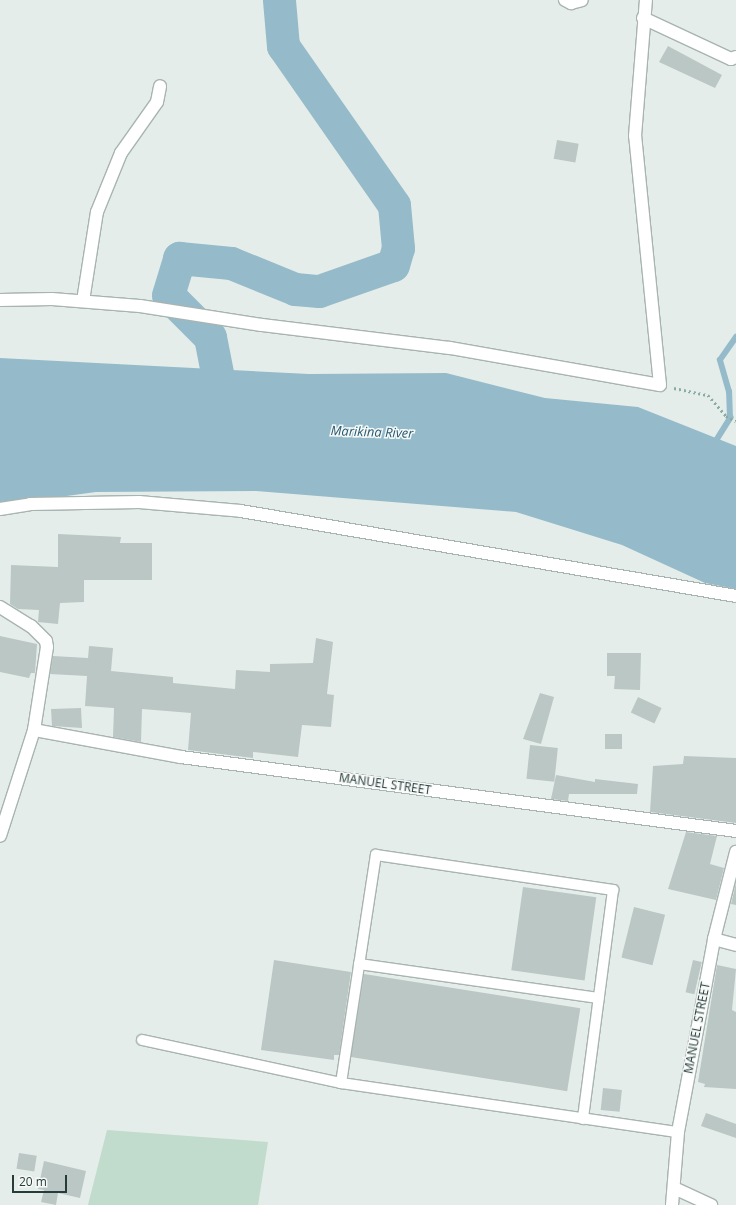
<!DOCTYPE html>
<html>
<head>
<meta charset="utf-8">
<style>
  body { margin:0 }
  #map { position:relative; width:736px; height:1205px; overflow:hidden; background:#e5edea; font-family:"Open Sans",sans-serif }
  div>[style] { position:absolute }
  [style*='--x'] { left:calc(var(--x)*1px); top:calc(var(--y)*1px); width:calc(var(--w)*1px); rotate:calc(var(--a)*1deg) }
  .green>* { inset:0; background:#c1dbcc }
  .water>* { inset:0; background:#95bbca }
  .stream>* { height:5.5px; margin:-2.75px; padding:0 2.75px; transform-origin:2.75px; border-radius:2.75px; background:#95bbca }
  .river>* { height:33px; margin:-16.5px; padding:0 16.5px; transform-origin:16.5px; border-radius:16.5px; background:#95bbca }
  .building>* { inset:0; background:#bbc7c4; transform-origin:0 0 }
  .path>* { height:2.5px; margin-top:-1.25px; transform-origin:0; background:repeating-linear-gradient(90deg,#8aaca6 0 2px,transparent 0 5px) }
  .roads { filter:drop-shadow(1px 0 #a8b4b1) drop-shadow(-1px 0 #a8b4b1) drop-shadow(0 1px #a8b4b1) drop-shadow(0 -1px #a8b4b1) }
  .service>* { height:10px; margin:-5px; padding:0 5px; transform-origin:5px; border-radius:5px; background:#fff }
  .minor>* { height:12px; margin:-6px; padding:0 6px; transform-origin:6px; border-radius:6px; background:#fff }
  span { translate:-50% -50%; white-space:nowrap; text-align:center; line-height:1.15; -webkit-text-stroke:3px #f6f9f8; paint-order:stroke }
  .street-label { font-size:12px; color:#273c39 }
  .water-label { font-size:13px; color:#285b71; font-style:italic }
  .scale { position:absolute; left:12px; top:1175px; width:55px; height:18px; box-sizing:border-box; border:2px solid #273c39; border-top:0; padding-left:5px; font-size:12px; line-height:14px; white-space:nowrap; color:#273c39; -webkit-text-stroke:3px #f6f9f8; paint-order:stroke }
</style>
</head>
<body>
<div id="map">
  <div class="green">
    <div style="clip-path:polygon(107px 1130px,268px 1142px,258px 1205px,88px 1205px)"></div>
  </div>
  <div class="water">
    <div style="clip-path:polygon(0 358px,309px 374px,446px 373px,545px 398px,638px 407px,736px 446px,736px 589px,705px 583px,622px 545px,516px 512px,256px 491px,96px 492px,0 505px)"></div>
  </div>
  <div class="stream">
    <div style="--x:714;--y:444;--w:31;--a:-58"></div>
    <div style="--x:730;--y:418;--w:26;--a:-92"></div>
    <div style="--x:729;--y:392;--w:33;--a:-106"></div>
    <div style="--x:720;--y:360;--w:28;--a:-55"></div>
  </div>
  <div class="river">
    <div style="--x:219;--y:414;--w:21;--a:-85"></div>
    <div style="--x:221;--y:393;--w:57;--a:-101.1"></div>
    <div style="--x:210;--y:337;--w:59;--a:-135"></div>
    <div style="--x:168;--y:295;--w:39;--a:-73"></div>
    <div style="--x:179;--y:258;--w:52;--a:5.5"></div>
    <div style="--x:231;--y:263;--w:69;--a:22.1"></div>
    <div style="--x:295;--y:289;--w:24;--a:5"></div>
    <div style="--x:319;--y:291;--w:78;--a:-19.4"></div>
    <div style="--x:393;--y:265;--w:18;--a:-74"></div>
    <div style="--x:398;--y:248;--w:43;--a:-95.3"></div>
    <div style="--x:394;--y:205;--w:194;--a:-124.9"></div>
    <div style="--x:283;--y:46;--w:46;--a:-95"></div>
  </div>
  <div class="building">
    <div style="clip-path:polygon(668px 46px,722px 75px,715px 88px,659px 62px)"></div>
    <div style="left:557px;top:140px;width:22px;height:19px;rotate:10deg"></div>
    <div style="clip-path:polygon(58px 534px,121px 537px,120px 543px,152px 543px,152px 580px,84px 580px,84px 602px,60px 603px,58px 624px,38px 622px,39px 610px,18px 609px,10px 604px,11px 565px,58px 567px)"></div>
    <div style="clip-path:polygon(0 636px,37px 644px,35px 673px,31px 673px,29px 678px,0 672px)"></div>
    <div style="clip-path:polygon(316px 638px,333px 642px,327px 694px,334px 695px,331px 727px,302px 725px,298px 757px,253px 752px,253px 758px,188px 750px,191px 713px,142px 709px,141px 742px,113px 737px,114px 708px,85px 706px,87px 676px,50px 674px,53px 656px,88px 658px,89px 646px,113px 648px,111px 671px,173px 677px,173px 683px,235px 689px,236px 670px,270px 672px,270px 664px,313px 663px)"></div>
    <div style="clip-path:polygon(607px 653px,641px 653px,640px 690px,614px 689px,615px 676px,607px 676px)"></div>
    <div style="clip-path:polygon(540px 693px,554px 697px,541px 744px,523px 739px)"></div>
    <div style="left:638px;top:697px;width:26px;height:17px;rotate:25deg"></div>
    <div style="clip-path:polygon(81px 708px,82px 728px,52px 726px,51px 709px)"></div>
    <div style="left:605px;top:734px;width:17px;height:15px"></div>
    <div style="left:530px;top:745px;width:28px;height:34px;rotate:6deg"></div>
    <div style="clip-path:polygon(684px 756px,736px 758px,736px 823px,650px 812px,653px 766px,683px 764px)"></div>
    <div style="clip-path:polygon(556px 775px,595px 782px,595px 779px,638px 784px,637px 794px,569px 794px,568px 801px,551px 799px)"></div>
    <div style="clip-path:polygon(686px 832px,717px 836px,710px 864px,724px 868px,716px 900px,668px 889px)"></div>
    <div style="clip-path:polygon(736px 883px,736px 905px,731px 904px)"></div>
    <div style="left:523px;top:887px;width:74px;height:84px;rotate:8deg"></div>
    <div style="left:634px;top:907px;width:32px;height:52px;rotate:14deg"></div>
    <div style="clip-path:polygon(274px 960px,351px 972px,339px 1055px,334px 1055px,334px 1060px,261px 1050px)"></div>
    <div style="left:693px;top:960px;width:9px;height:33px;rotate:13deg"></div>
    <div style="clip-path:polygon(717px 965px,736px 969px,732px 1010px,736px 1012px,736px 1089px,704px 1087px,705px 1084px,698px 1082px)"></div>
    <div style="left:364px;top:974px;width:219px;height:84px;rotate:9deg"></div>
    <div style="left:603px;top:1088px;width:19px;height:22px;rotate:6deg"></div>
    <div style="clip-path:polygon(706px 1113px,736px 1124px,736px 1138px,701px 1126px)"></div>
    <div style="left:19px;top:1153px;width:18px;height:16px;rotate:9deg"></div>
    <div style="clip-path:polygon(44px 1161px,86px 1171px,80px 1198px,58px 1193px,56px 1205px,41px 1202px,44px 1190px,38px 1189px)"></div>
  </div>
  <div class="path">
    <div style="--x:674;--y:388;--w:35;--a:12"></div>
    <div style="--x:708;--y:395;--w:28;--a:49"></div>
    <div style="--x:726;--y:416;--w:11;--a:27"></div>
  </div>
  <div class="roads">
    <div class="service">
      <div style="--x:359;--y:964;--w:242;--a:8.1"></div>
      <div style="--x:142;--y:1040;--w:204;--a:12.2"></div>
      <div style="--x:341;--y:1083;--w:341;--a:8.3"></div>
      <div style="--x:341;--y:1083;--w:231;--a:-81.3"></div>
      <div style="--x:376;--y:855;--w:240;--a:8.4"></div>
      <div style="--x:613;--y:890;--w:231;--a:97.5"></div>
    </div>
    <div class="minor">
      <div style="--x:565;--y:0;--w:7;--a:27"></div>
      <div style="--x:571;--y:3;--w:11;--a:-15"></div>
      <div style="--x:643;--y:18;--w:97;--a:25"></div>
      <div style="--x:731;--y:59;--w:5;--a:-22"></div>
      <div style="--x:0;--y:300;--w:52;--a:-1.1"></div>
      <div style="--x:52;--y:299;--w:88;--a:4.5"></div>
      <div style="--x:140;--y:306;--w:123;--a:8.9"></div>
      <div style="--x:262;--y:325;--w:189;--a:7"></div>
      <div style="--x:450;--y:348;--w:213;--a:10"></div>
      <div style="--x:660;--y:385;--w:250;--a:-95.7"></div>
      <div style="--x:635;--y:136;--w:136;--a:-85.4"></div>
      <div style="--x:83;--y:301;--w:90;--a:-81.1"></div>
      <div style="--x:97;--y:212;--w:64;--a:-67.9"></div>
      <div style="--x:121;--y:153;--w:62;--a:-54.8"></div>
      <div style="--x:157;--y:102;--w:16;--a:-79"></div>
      <div style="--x:0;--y:509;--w:30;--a:-9"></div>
      <div style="--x:30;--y:504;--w:109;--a:-1.1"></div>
      <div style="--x:139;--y:502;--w:102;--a:5"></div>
      <div style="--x:241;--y:511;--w:502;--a:9.74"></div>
      <div style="--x:0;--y:607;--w:36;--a:32"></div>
      <div style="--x:31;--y:626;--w:21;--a:45"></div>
      <div style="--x:46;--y:641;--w:6;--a:81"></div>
      <div style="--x:47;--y:647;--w:84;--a:98.9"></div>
      <div style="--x:34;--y:730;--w:111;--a:107.8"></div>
      <div style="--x:34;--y:730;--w:149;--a:10.4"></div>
      <div style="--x:181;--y:757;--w:560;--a:7.59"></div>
      <div style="--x:714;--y:939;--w:23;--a:15"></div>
      <div style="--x:674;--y:1188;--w:41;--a:24.7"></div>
      <div style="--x:672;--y:1205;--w:73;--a:-85.3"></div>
      <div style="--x:678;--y:1132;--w:196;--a:-79.4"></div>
      <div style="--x:714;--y:939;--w:90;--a:-75.8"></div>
    </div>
  </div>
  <div class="street-label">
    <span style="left:385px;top:784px;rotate:8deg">MANUEL STREET</span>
    <span style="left:697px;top:1028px;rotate:-79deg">MANUEL STREET</span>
  </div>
  <div class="water-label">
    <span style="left:372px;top:432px;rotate:2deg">Marikina River</span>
  </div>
  <div class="scale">20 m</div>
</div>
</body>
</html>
